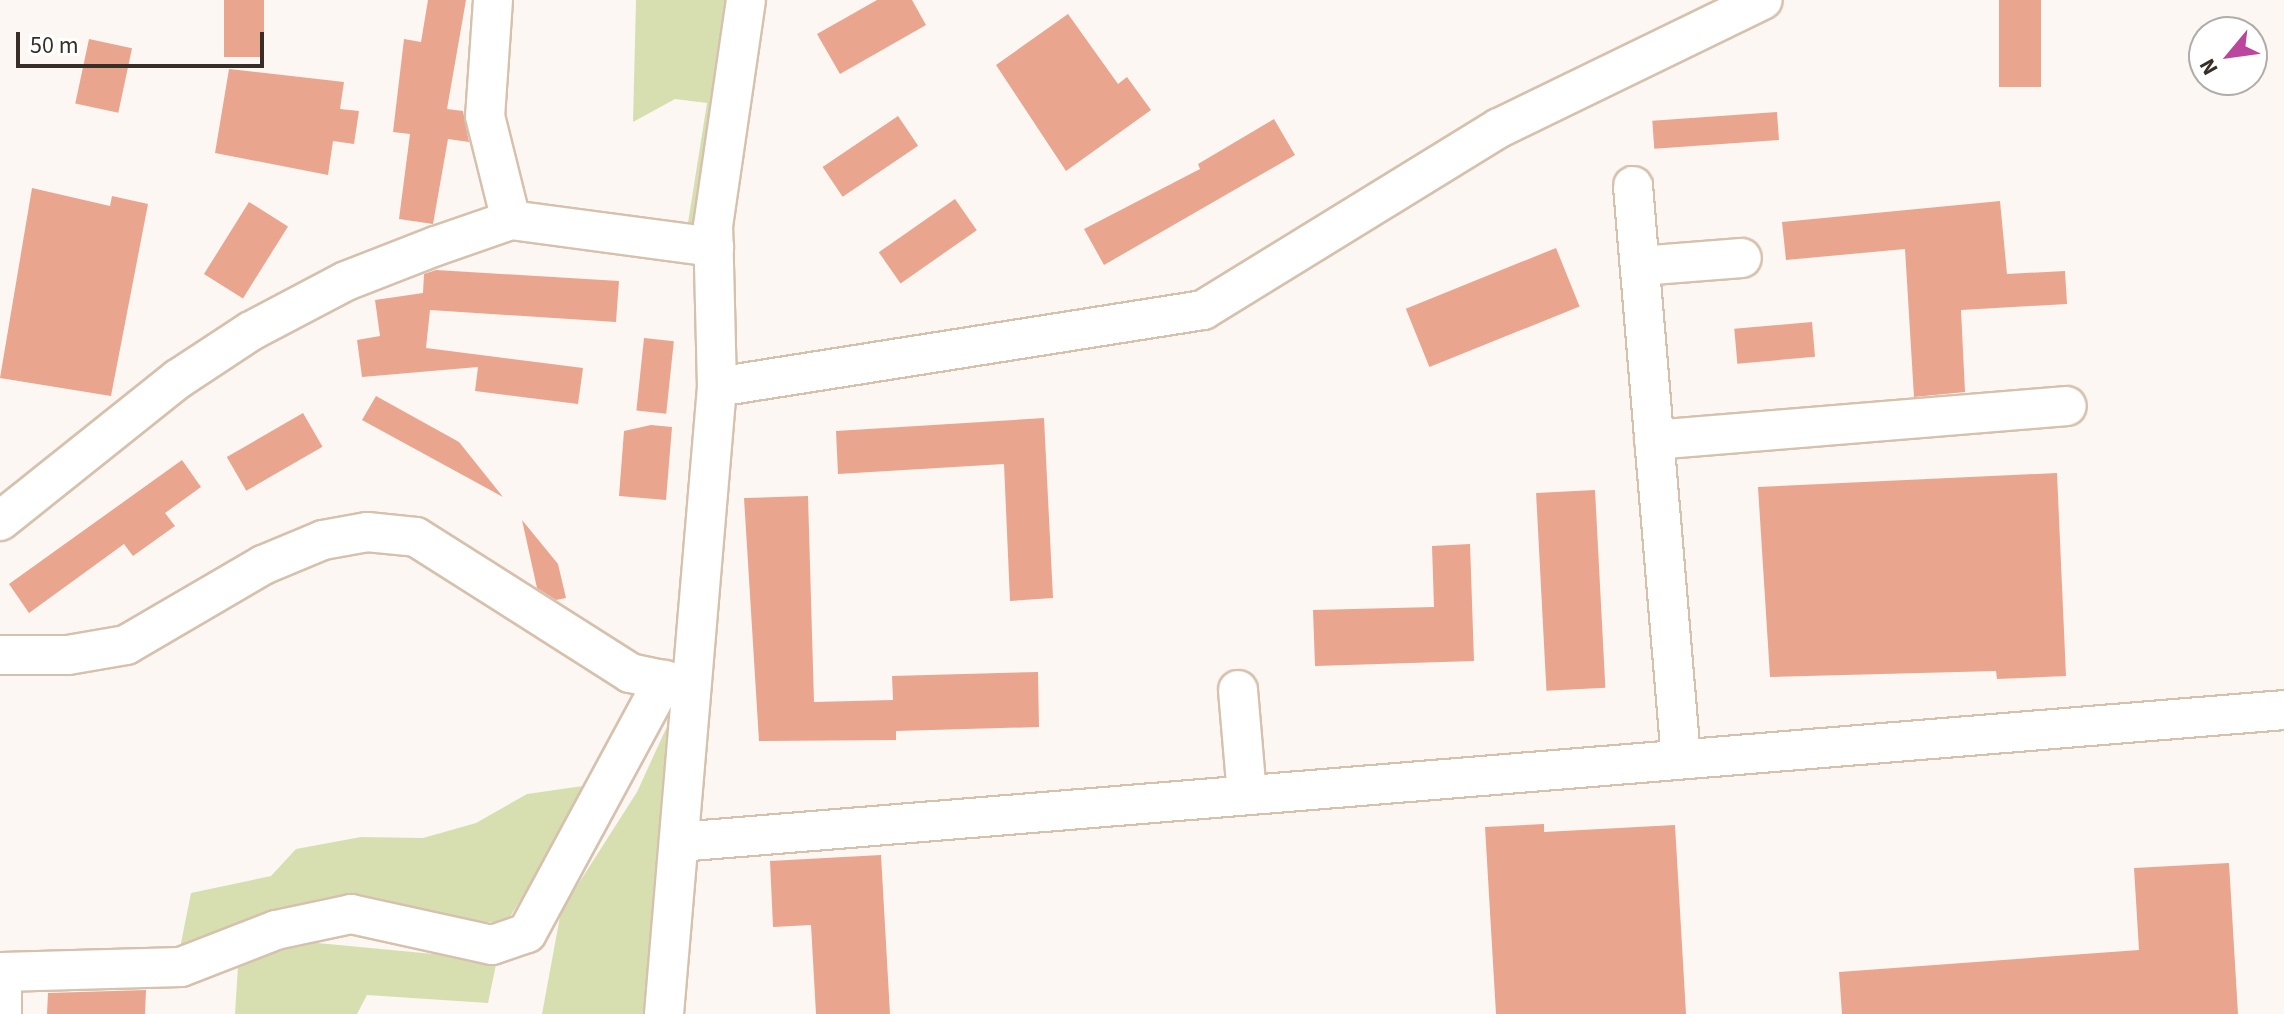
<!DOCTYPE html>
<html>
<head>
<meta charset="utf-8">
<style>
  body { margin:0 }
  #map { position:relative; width:2284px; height:1014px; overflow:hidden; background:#fcf7f3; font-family:"Source Sans 3",sans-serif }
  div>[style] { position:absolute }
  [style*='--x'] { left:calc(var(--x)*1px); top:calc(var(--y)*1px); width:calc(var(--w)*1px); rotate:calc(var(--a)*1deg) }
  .green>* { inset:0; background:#d7dfb0 }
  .building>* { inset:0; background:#eaa58f; transform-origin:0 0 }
  .roads { filter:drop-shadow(2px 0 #d6c1ad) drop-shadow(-2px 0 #d6c1ad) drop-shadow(0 2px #d6c1ad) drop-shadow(0 -2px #d6c1ad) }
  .minor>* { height:38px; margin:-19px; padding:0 19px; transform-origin:19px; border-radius:19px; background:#fff }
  span { translate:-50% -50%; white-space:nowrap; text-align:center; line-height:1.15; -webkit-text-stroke:6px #fff; paint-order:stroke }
  .north { position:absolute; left:2188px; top:16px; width:80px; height:80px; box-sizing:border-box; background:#fff; border:2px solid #afaca9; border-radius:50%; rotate:241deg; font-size:22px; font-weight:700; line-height:32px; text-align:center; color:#372f27 }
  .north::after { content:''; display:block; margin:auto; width:28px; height:36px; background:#bb469d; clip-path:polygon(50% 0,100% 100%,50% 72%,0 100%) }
  .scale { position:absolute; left:16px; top:32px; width:248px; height:36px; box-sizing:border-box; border:4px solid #372f27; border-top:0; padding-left:10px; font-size:24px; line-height:28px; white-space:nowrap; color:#372f27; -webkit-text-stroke:6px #fff; paint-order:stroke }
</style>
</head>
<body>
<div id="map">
  <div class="green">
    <div style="clip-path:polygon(636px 0,733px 0,695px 225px,687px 229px,707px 103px,675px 99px,633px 122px)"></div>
    <div style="clip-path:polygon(675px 709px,650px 1014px,542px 1014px,561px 911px,637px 792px)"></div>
    <div style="clip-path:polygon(590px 785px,507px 922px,470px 922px,356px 902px,179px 953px,191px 893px,271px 876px,296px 849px,361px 837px,423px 838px,476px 823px,527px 794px)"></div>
    <div style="clip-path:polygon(307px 942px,497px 960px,488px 1003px,367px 995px,357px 1014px,235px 1014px,238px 966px)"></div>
  </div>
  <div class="building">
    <div style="left:224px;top:0;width:40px;height:57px"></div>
    <div style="clip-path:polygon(428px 0,466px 0,447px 109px,463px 111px,469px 142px,448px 139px,433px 224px,399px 219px,410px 134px,393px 132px,404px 39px,421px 42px)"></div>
    <div style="clip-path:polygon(877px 0,912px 0,926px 25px,840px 74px,817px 34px)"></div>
    <div style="left:1999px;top:0;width:42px;height:87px"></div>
    <div style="clip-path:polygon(1068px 14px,1118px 84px,1127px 77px,1151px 110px,1066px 171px,996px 65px)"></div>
    <div style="left:89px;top:39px;width:44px;height:66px;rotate:12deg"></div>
    <div style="clip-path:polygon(229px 69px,344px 82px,340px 109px,359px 111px,354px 144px,333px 141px,328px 175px,215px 153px)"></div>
    <div style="left:1777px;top:112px;width:28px;height:125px;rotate:86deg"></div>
    <div style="left:898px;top:116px;width:36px;height:91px;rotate:56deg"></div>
    <div style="clip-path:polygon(1274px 119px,1295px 155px,1104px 265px,1084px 229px,1200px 169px,1198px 164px)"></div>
    <div style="clip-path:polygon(32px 188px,110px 206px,112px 196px,148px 204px,111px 396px,0 378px)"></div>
    <div style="left:955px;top:199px;width:38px;height:93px;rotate:55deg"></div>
    <div style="clip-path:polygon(2000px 201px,2007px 274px,2065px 271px,2067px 304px,1961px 310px,1965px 392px,1914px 397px,1905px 249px,1786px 260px,1782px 222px)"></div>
    <div style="left:249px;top:202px;width:46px;height:85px;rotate:32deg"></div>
    <div style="left:1556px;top:248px;width:63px;height:162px;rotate:68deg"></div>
    <div style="clip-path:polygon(436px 270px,619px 281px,616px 322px,430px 310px,426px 348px,583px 368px,578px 404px,475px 391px,478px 367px,362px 377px,357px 340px,380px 336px,375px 300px,423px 293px,424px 274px)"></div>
    <div style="left:1812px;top:322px;width:35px;height:78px;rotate:85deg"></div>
    <div style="left:644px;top:338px;width:30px;height:73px;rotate:6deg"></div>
    <div style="clip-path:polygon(376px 396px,459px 442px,503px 497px,362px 420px)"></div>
    <div style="left:303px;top:413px;width:39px;height:88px;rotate:60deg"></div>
    <div style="clip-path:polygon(1044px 418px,1053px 598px,1010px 601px,1004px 464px,838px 474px,836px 431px)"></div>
    <div style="clip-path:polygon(651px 425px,672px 427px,666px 500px,619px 496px,624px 431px)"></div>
    <div style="clip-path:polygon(182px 460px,201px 487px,165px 513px,175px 526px,133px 556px,124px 544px,29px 613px,9px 584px)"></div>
    <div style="clip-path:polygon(2057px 473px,2066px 676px,1997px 679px,1996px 671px,1770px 677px,1758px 487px)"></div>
    <div style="left:1595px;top:490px;width:198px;height:59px;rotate:87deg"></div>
    <div style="clip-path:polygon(808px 496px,814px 702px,893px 700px,892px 676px,1038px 672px,1039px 727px,896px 731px,896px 740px,759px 741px,744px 498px)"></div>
    <div style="clip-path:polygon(522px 520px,558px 564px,566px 598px,556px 600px,537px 588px)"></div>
    <div style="clip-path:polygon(1470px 544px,1474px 661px,1315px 666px,1313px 610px,1434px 607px,1432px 546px)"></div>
    <div style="clip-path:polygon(1544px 824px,1544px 832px,1675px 825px,1686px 1014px,1496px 1014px,1485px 827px)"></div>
    <div style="clip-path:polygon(881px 855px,890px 1014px,816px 1014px,811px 925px,773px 927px,770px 861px)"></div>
    <div style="clip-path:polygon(2229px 863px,2238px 1014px,1842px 1014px,1839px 972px,2139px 950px,2134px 868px)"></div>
    <div style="clip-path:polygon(146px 990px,145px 1014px,47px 1014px,48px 993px)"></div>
  </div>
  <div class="roads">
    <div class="minor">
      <div style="--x:493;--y:0;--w:116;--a:93.9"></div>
      <div style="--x:485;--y:116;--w:107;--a:76"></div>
      <div style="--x:1633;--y:186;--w:575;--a:85.21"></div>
      <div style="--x:1640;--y:266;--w:102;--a:-4.5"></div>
      <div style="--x:717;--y:387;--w:492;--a:-9"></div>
      <div style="--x:1203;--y:310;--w:347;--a:-31.6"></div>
      <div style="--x:1499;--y:128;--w:293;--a:-25.9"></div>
      <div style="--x:1654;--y:440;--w:414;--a:-4.7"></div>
      <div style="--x:0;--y:521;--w:228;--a:-38.6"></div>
      <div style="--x:178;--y:379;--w:87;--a:-33.3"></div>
      <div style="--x:251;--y:331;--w:107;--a:-27.8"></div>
      <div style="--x:346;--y:281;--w:97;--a:-21.3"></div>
      <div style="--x:436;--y:246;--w:79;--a:-19.1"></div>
      <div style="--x:511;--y:220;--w:205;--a:7.6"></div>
      <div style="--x:0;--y:655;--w:68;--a:0"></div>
      <div style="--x:68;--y:655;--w:59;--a:-9.8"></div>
      <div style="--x:126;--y:645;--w:159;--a:-30.3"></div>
      <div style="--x:263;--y:565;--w:65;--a:-22.6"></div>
      <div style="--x:323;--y:540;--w:45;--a:-10.3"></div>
      <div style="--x:367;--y:532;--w:49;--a:5.8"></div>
      <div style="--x:416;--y:537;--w:254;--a:32.4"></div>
      <div style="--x:630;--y:673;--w:57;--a:12.1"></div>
      <div style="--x:1238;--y:690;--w:105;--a:85.1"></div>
      <div style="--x:679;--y:842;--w:1610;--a:-4.7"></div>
      <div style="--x:2;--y:1014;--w:42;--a:-90"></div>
      <div style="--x:2;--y:972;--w:179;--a:-1.6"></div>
      <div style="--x:181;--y:967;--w:102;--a:-21.3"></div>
      <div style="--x:276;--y:930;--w:77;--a:-12"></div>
      <div style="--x:351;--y:914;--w:144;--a:12.4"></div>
      <div style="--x:492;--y:945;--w:37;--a:-19"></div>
      <div style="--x:527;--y:933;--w:288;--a:-61.6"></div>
      <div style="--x:664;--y:1014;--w:629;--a:-85.17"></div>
      <div style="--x:717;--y:387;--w:161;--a:-91.4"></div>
      <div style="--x:713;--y:226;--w:228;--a:-81.7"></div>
    </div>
  </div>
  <div class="north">N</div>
  <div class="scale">50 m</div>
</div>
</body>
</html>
